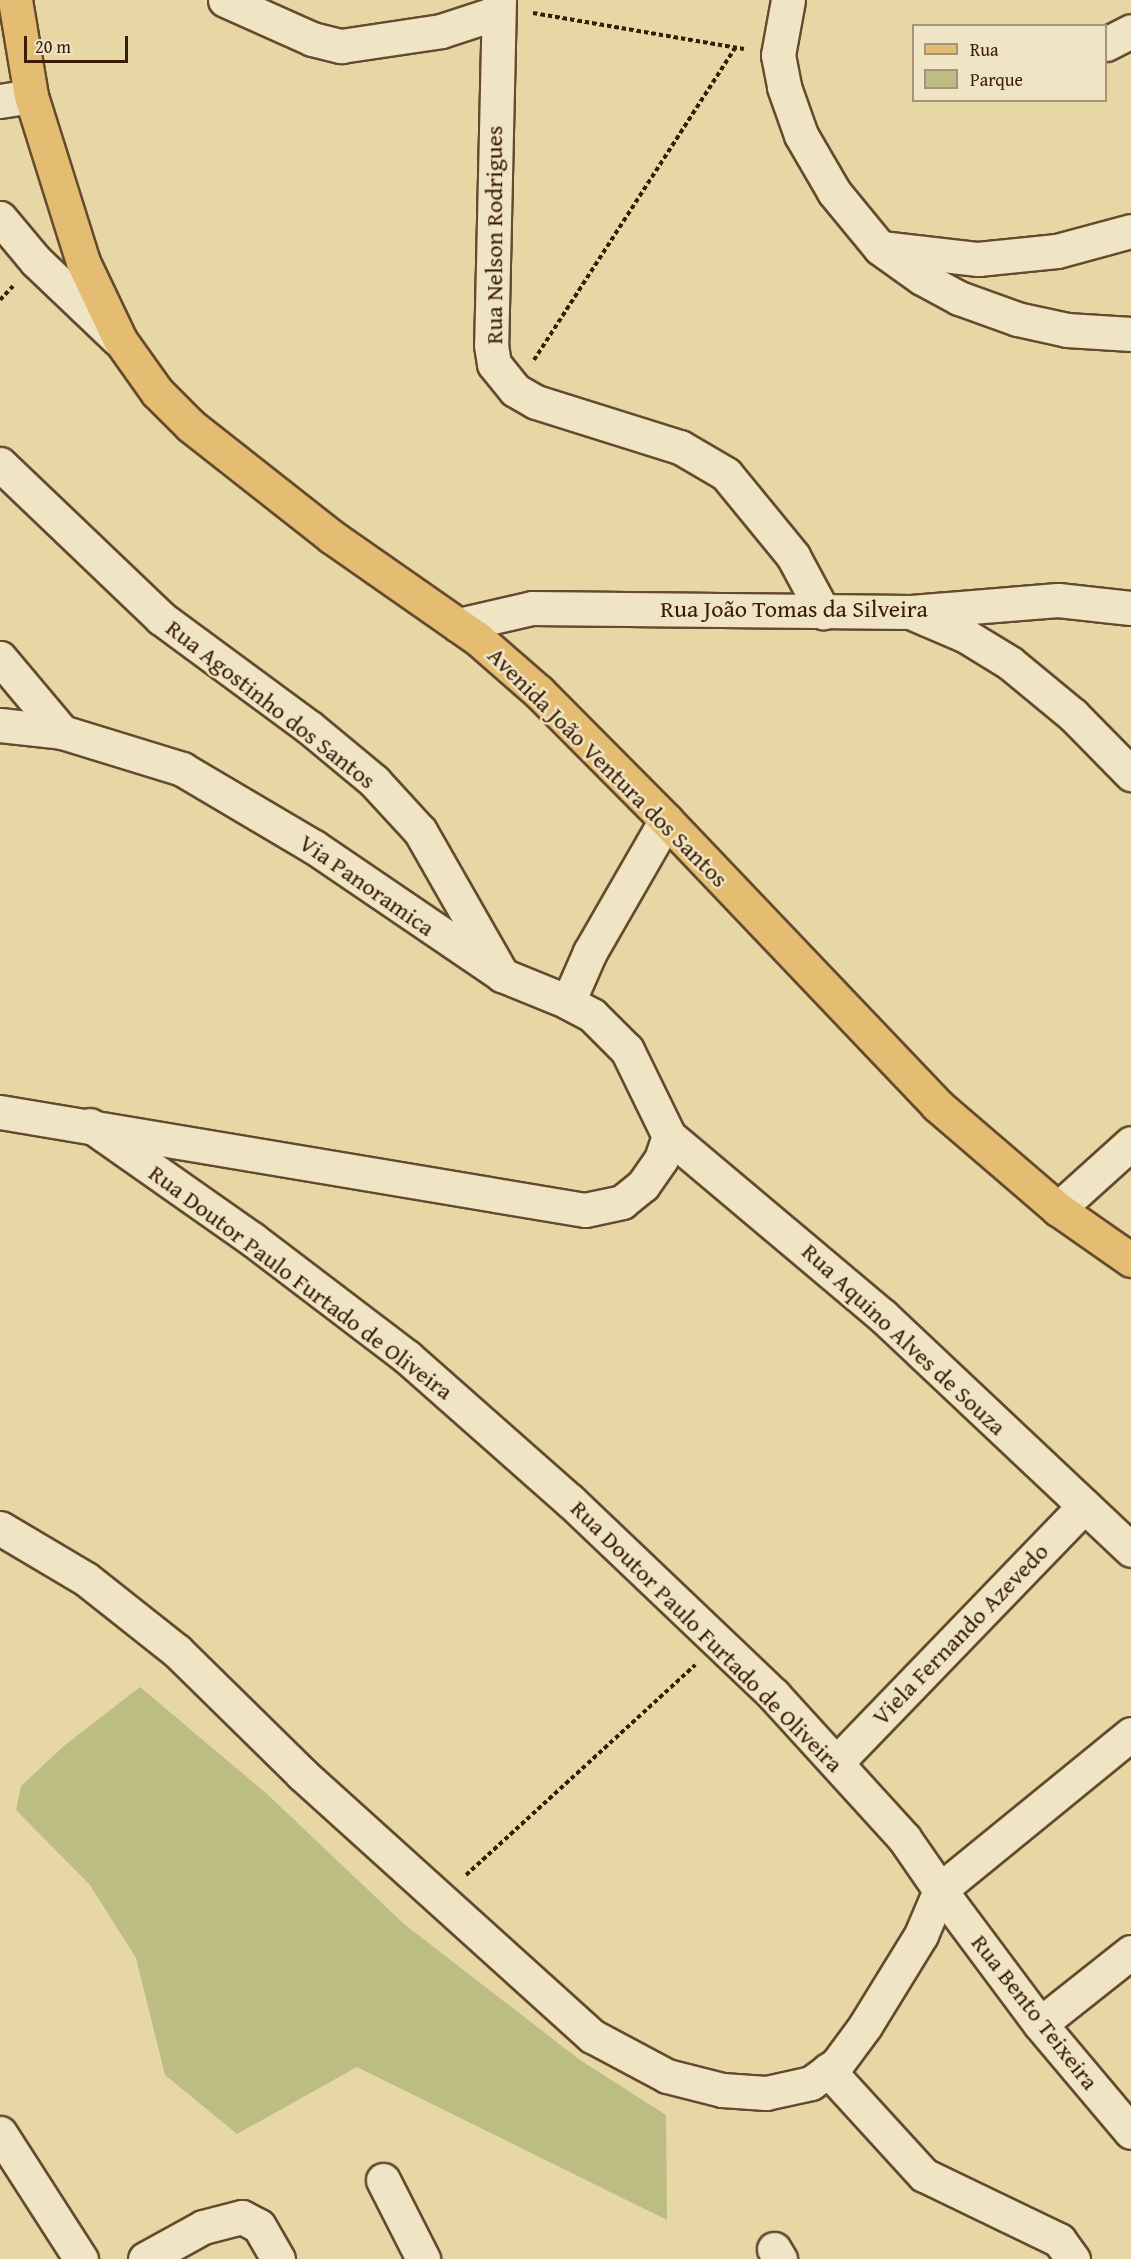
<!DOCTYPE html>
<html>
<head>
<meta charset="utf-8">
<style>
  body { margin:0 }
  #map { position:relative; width:1131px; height:2259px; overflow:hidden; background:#e7d7a5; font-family:"Gentium Book Plus",serif }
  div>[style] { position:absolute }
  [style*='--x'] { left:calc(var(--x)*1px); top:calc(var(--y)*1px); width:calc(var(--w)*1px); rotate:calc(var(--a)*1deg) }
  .green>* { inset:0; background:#bbbd82 }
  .path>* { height:4px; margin-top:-2px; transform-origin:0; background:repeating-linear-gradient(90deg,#3a1b06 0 4.5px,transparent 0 7.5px) }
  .roads { filter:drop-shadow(2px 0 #654a2e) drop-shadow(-2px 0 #654a2e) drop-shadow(0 2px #654a2e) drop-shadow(0 -2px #654a2e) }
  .minor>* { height:33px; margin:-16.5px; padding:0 16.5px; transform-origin:16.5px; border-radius:16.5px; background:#efe5c4 }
  .major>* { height:33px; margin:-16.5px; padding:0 16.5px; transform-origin:16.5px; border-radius:16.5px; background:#e4bc72 }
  span { translate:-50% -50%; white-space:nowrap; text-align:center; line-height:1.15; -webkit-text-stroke:5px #efe5c4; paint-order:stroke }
  .street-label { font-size:24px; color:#3a1b06 }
  .legend { position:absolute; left:912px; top:24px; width:195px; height:78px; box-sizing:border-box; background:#efe5c4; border:2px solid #a79478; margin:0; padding:8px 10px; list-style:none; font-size:18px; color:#3a1b06 }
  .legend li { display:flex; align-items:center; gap:12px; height:30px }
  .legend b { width:30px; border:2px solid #a79478 }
  .scale { position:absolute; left:24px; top:36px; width:104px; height:27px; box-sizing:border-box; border:3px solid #3a1b06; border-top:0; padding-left:8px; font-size:18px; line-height:21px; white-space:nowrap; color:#3a1b06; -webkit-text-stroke:4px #efe5c4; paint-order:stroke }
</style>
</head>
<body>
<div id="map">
  <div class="green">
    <div style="clip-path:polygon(140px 1687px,267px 1794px,404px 1924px,580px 2060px,666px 2115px,667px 2220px,357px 2067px,237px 2134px,165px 2075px,136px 1958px,90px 1885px,16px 1810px,21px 1786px,65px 1745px)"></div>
  </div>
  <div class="path">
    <div style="--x:533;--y:13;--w:214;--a:9.7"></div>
    <div style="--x:0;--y:300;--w:19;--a:-47"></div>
    <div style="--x:534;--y:360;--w:371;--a:-57.2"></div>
    <div style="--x:466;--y:1875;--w:311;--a:-42.5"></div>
  </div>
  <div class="roads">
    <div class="minor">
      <div style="--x:225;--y:0;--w:95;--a:24.1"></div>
      <div style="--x:312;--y:39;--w:30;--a:14"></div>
      <div style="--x:341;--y:46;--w:101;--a:-8.5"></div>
      <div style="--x:441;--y:31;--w:58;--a:-18.1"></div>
      <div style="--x:499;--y:0;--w:345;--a:91.3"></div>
      <div style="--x:491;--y:345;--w:19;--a:81"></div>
      <div style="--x:494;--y:364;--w:33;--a:51"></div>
      <div style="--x:515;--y:390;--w:24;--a:30"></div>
      <div style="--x:536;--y:402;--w:151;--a:17.4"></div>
      <div style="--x:680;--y:447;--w:53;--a:30.4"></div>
      <div style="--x:726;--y:474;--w:106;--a:50.7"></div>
      <div style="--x:793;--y:556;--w:64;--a:61.8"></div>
      <div style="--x:788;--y:0;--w:56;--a:100.3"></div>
      <div style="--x:778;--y:55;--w:33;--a:79"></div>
      <div style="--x:784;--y:87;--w:51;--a:70.5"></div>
      <div style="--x:801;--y:135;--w:66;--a:59.9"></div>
      <div style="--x:834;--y:192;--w:72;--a:50.6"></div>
      <div style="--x:880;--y:248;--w:52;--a:35.5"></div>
      <div style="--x:922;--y:278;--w:42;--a:28.4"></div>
      <div style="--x:959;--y:298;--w:62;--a:19.9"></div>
      <div style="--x:1017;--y:319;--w:51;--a:12.4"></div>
      <div style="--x:1067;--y:330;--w:64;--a:3.6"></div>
      <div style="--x:1106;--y:44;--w:28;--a:-27"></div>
      <div style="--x:0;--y:101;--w:31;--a:-9"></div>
      <div style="--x:0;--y:218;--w:56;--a:50.1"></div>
      <div style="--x:36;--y:261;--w:113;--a:43.6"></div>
      <div style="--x:881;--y:248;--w:98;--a:6.5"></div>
      <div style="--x:978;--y:259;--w:79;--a:-5.8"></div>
      <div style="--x:1057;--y:251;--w:77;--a:-15.1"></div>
      <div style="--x:0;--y:464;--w:223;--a:43.7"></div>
      <div style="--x:161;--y:618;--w:184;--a:36.4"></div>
      <div style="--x:309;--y:727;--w:85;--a:39.7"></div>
      <div style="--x:374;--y:781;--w:68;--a:47.4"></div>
      <div style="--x:420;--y:831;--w:166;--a:60.3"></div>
      <div style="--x:915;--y:614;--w:56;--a:23.3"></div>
      <div style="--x:966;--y:636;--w:52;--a:31.5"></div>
      <div style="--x:1010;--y:663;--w:82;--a:39.5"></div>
      <div style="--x:1073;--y:715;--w:83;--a:45.5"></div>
      <div style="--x:458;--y:625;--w:76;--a:-12.9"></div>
      <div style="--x:532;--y:608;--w:379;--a:0.6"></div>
      <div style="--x:911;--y:612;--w:147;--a:-4.7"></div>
      <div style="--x:1058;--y:600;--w:73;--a:6.3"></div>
      <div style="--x:0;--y:658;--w:97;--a:50"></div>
      <div style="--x:0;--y:725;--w:62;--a:6.4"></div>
      <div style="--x:62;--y:732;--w:126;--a:17.1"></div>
      <div style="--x:182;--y:769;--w:153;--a:30.6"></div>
      <div style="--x:314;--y:847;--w:227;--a:34.2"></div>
      <div style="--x:502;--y:975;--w:71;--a:22.2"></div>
      <div style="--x:568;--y:1002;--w:55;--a:-66.3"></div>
      <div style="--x:590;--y:952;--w:152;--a:-60.1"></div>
      <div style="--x:0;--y:1112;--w:593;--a:9.51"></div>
      <div style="--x:585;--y:1210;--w:38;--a:-12"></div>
      <div style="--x:622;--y:1202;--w:27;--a:-39"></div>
      <div style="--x:643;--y:1185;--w:32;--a:-55"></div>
      <div style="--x:661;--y:1159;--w:24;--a:-71"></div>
      <div style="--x:669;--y:1136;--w:96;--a:-116"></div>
      <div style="--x:627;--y:1050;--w:49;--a:-135"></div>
      <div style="--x:592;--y:1015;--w:27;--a:-152"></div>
      <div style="--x:669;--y:1136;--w:280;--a:40.1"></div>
      <div style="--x:883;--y:1316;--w:341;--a:43.3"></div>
      <div style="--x:1058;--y:1209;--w:98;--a:-42.1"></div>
      <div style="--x:0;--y:1528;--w:100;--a:30.7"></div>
      <div style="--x:86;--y:1579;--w:116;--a:38.4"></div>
      <div style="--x:177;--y:1651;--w:175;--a:44.5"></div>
      <div style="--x:302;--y:1774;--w:391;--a:42.1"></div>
      <div style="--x:592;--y:2036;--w:85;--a:28.1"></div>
      <div style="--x:667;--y:2076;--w:57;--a:14.3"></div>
      <div style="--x:722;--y:2090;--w:44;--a:3.9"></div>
      <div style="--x:766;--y:2093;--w:46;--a:-12.5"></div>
      <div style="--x:811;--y:2083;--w:32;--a:-36"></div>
      <div style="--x:837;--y:2064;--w:47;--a:-53.6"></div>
      <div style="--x:865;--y:2026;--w:107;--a:-58.4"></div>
      <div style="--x:921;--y:1935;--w:49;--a:-67.1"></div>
      <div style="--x:940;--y:1890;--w:63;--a:-124.7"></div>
      <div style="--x:904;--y:1838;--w:193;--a:-132.3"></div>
      <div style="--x:774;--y:1695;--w:282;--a:-136.4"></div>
      <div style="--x:570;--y:1501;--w:217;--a:-138.5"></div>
      <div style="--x:407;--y:1357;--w:195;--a:-142.7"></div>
      <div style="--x:252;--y:1239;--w:198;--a:-144.9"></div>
      <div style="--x:1131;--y:1734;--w:247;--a:140.8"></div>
      <div style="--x:940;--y:1890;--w:167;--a:53.3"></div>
      <div style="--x:1040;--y:2024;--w:141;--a:49.9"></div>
      <div style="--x:837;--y:1762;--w:356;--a:-46"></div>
      <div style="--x:1040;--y:2024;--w:116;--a:-38.4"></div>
      <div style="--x:828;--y:2070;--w:142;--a:47.6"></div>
      <div style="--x:924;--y:2175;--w:150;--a:25.7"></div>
      <div style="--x:1059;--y:2240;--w:24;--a:54"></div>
      <div style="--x:0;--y:2133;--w:150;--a:57.3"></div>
      <div style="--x:383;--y:2180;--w:89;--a:63.1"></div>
      <div style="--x:774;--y:2249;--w:12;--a:59"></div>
      <div style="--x:145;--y:2259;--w:66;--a:-28.9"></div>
      <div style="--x:203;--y:2227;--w:40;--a:-14.4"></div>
      <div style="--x:242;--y:2217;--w:19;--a:28"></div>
      <div style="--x:259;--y:2226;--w:38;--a:60"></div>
    </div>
    <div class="major">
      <div style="--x:15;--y:0;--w:97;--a:80.5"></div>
      <div style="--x:31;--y:96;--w:174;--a:72.6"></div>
      <div style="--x:83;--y:262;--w:86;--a:64.6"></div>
      <div style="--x:120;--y:340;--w:64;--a:54.6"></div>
      <div style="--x:157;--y:392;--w:48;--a:45"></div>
      <div style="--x:191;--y:426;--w:179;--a:38.2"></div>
      <div style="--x:332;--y:537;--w:177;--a:34.9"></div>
      <div style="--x:477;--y:638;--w:82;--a:41.1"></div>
      <div style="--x:539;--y:692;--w:180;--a:45.2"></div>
      <div style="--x:666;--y:820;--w:393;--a:46.4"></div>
      <div style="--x:937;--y:1105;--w:160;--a:40.7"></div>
      <div style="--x:1058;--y:1209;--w:89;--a:34.9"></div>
    </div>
  </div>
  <div class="street-label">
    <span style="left:494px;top:235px;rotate:-90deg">Rua Nelson Rodrigues</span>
    <span style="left:794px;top:609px">Rua João Tomas da Silveira</span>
    <span style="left:271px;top:704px;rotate:38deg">Rua Agostinho dos Santos</span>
    <span style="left:608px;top:767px;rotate:45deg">Avenida João Ventura dos Santos</span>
    <span style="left:367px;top:885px;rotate:35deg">Via Panoramica</span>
    <span style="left:301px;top:1282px;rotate:37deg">Rua Doutor Paulo Furtado de Oliveira</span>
    <span style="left:904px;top:1339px;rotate:43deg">Rua Aquino Alves de Souza</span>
    <span style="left:960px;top:1634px;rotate:-46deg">Viela Fernando Azevedo</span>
    <span style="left:707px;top:1636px;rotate:45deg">Rua Doutor Paulo Furtado de Oliveira</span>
    <span style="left:1035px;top:2012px;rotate:52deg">Rua Bento Teixeira</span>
  </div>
  <ul class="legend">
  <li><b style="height:8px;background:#e4bc72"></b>Rua</li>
  <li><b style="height:16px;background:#bbbd82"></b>Parque</li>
  </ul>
  <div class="scale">20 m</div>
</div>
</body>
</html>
